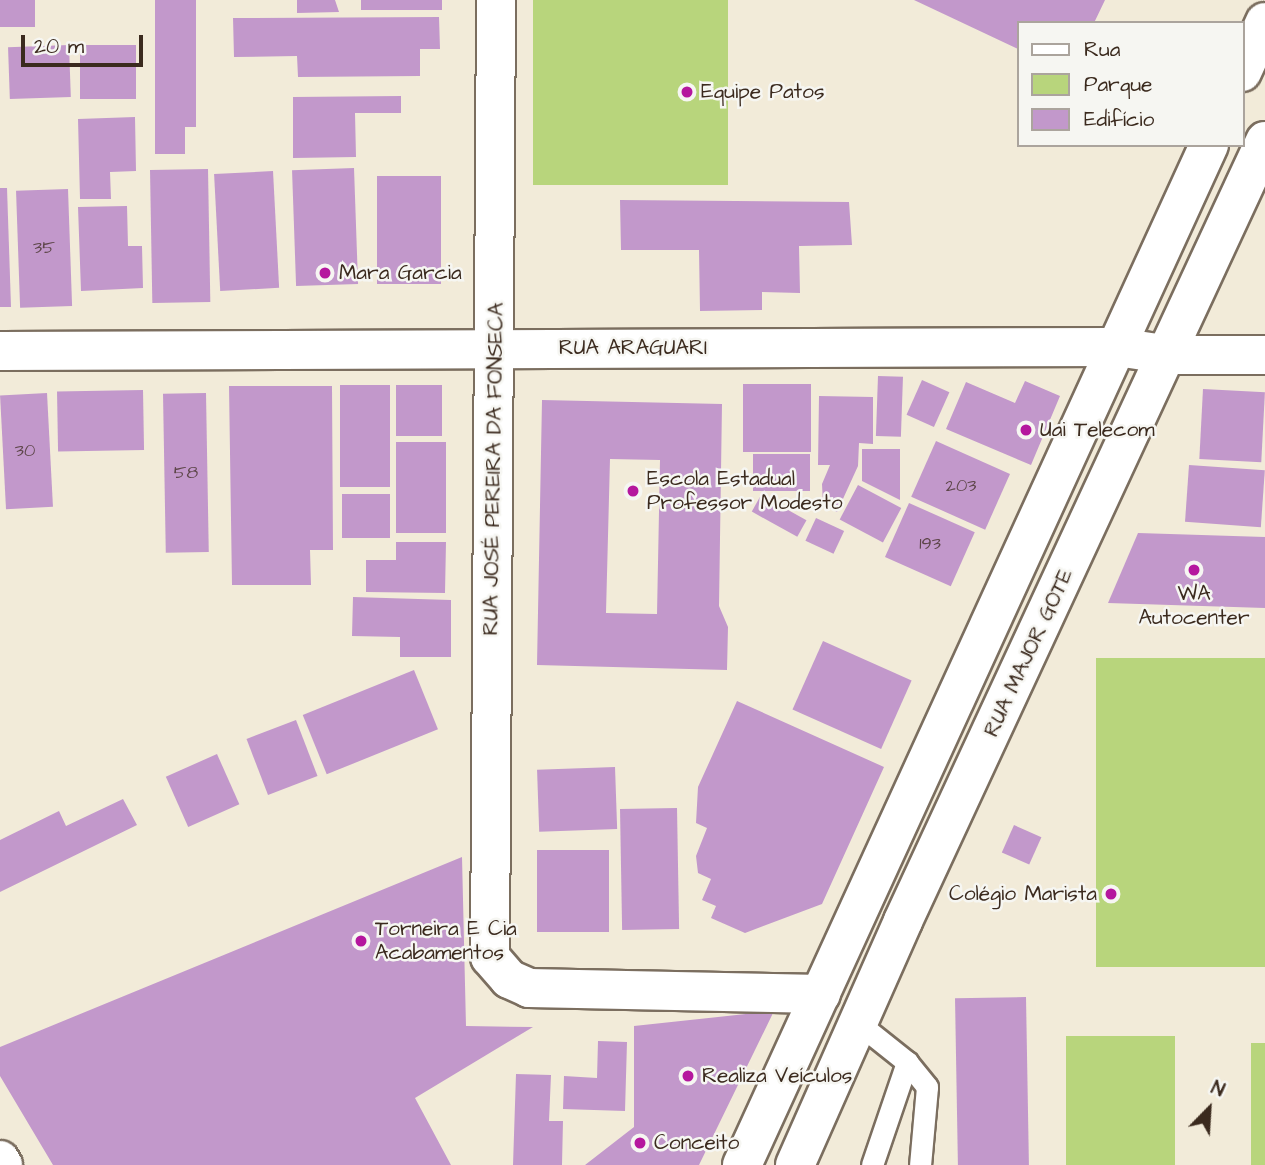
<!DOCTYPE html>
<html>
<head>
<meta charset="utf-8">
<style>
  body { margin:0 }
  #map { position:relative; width:1265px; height:1165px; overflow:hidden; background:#f2ebd9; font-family:"Architects Daughter",sans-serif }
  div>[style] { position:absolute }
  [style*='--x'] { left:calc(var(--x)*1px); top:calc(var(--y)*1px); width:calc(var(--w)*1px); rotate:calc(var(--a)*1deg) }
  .green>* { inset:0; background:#b8d57c; transform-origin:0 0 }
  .building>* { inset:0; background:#c298cb; transform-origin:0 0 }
  .roads { filter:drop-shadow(2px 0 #7b6e5f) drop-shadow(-2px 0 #7b6e5f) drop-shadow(0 2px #7b6e5f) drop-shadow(0 -2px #7b6e5f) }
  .lane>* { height:21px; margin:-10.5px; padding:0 10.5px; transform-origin:10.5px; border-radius:10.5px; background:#fff }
  .street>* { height:38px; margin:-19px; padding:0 19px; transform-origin:19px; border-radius:19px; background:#fff }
  .secondary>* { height:38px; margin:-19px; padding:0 19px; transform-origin:19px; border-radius:19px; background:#fff }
  .primary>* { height:38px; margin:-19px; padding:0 19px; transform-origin:19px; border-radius:19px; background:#fff }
  .dots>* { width:19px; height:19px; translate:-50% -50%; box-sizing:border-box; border:4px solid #f6f6f2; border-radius:50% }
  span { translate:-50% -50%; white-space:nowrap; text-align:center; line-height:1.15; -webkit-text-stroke:5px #f6f6f2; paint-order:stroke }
  .number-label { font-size:18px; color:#5d4649 }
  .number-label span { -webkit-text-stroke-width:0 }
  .poi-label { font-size:21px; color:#3b2a1e }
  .left { translate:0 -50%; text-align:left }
  .right { translate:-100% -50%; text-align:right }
  .street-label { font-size:21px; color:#3b2a1e }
  .legend { position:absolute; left:1017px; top:21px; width:228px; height:126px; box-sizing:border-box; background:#f6f6f2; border:2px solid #aba49d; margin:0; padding:9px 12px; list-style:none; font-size:21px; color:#3b2a1e }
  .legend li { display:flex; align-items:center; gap:14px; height:35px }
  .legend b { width:35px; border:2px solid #aba49d }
  .north { position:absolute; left:1174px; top:1074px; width:70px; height:70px; -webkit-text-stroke:5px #f6f6f2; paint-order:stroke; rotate:24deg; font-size:19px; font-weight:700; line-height:28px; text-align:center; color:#3b2a1e }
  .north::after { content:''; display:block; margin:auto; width:24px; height:32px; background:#3b2a1e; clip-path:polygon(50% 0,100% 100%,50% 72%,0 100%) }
  .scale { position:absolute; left:21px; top:35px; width:122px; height:32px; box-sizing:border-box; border:4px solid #3b2a1e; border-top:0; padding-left:9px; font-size:21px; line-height:24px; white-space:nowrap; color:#3b2a1e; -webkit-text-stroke:5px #f6f6f2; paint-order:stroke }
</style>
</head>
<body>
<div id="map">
  <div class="green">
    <div style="left:533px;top:0;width:195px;height:185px"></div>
    <div style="left:1265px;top:658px;width:309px;height:169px;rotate:90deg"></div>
    <div style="left:1066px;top:1036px;width:109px;height:129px"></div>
    <div style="left:1251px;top:1043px;width:14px;height:122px"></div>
  </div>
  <div class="building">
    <div style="left:0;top:0;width:35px;height:27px"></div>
    <div style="clip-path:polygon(155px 0,196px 0,196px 127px,185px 127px,185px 154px,155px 154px)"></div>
    <div style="clip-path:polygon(297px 0,335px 0,339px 12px,297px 13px)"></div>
    <div style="left:361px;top:0;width:81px;height:10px"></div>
    <div style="clip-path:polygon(914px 0,1105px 0,1094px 23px,1018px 23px,1018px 49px)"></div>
    <div style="clip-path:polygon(439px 17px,440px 49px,420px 49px,420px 76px,298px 77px,297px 56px,234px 57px,233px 18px)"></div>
    <div style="left:69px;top:45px;width:52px;height:61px;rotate:88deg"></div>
    <div style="left:80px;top:45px;width:56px;height:54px"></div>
    <div style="clip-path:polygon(401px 96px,401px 113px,355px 113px,356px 157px,293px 158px,293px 97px)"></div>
    <div style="clip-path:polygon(135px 117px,136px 171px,110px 172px,111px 199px,80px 199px,78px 119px)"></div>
    <div style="left:354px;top:168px;width:116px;height:62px;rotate:88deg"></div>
    <div style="left:208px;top:169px;width:133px;height:58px;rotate:89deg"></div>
    <div style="left:273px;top:171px;width:117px;height:59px;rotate:87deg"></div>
    <div style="left:377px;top:176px;width:64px;height:108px"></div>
    <div style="clip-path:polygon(0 188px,7px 188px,11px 307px,0 307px)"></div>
    <div style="left:68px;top:189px;width:117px;height:52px;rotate:88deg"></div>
    <div style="clip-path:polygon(620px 200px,849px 202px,852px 245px,799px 246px,800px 293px,762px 292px,762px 310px,700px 311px,699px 250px,621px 250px)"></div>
    <div style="clip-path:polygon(127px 206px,128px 246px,142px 246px,143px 288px,81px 291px,78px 207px)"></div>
    <div style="left:878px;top:376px;width:25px;height:60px;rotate:2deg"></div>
    <div style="left:922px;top:380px;width:30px;height:38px;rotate:24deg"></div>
    <div style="clip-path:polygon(1025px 381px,1060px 396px,1031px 465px,946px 429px,966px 382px,1015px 403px)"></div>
    <div style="left:743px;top:384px;width:68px;height:68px"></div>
    <div style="left:340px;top:385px;width:50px;height:102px"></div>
    <div style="left:396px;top:385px;width:46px;height:51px"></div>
    <div style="clip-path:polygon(229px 386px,332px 386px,333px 550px,310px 550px,311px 585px,232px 585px)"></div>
    <div style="left:1203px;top:389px;width:62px;height:70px;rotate:3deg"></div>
    <div style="left:143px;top:390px;width:60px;height:86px;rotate:89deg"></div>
    <div style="left:47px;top:393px;width:114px;height:47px;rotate:87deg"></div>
    <div style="left:206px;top:393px;width:159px;height:43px;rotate:89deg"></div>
    <div style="clip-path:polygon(819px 396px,873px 397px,873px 444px,859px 443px,858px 466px,837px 512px,823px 505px,822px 484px,830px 465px,818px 465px)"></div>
    <div style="clip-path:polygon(evenodd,542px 400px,722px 404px,719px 606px,728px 627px,727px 670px,537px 665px,542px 400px,610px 459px,660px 460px,657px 614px,606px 613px,610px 459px)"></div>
    <div style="left:936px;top:441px;width:81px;height:61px;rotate:24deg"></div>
    <div style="left:396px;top:442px;width:50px;height:91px"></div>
    <div style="clip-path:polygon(862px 449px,900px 449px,900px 500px,862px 481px)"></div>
    <div style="left:753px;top:454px;width:57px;height:37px"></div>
    <div style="left:1189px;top:465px;width:76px;height:57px;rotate:4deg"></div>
    <div style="left:858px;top:485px;width:49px;height:39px;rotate:28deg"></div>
    <div style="left:342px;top:494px;width:48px;height:44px"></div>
    <div style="left:761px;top:495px;width:52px;height:19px;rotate:29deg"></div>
    <div style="left:909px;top:503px;width:72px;height:59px;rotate:24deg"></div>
    <div style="left:816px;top:518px;width:31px;height:25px;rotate:25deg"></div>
    <div style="clip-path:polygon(1138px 533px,1265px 537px,1265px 608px,1108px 603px)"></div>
    <div style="clip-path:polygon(396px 542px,446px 542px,445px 593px,366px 592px,366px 560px,396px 560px)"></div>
    <div style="clip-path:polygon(353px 597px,451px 600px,451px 657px,400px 657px,400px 637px,352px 636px)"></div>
    <div style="left:823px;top:641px;width:97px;height:75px;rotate:24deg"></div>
    <div style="left:414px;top:670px;width:64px;height:120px;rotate:68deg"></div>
    <div style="clip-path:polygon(737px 701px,884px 767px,822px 904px,745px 933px,711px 918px,716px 906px,702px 900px,711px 879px,698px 873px,696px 856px,707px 828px,696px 823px,698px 787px)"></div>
    <div style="left:296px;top:720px;width:60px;height:53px;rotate:69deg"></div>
    <div style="left:217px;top:754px;width:55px;height:56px;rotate:66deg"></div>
    <div style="left:615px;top:767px;width:62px;height:78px;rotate:88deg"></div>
    <div style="clip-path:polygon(123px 799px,137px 825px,0 892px,0 840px,59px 811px,66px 826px)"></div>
    <div style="left:677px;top:808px;width:121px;height:57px;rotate:89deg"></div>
    <div style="left:1014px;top:825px;width:30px;height:30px;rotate:24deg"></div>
    <div style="left:537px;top:850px;width:72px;height:82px"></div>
    <div style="clip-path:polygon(462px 857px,466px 1026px,533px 1027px,415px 1098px,451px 1165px,53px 1165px,0 1076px,0 1047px)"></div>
    <div style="left:1026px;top:997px;width:168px;height:71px;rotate:89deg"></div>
    <div style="clip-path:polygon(774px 1011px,699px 1165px,585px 1165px,634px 1127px,634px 1026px)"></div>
    <div style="clip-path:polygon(598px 1041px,627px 1042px,625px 1111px,563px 1109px,564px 1076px,597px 1078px)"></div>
    <div style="clip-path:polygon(516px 1074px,551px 1075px,549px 1121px,563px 1121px,562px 1165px,513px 1165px)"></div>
  </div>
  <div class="roads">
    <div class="lane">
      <div style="--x:858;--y:1023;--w:63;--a:38.5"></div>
      <div style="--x:907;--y:1062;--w:32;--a:51"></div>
      <div style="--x:927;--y:1087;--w:78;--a:95.1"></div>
      <div style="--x:872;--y:1165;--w:109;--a:-71.2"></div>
    </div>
    <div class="street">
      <div style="--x:496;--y:0;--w:957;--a:90.36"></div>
      <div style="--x:490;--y:957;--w:29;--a:49"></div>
      <div style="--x:509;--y:979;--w:22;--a:24"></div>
      <div style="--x:529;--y:988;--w:292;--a:1.2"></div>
      <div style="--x:0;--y:351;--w:1117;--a:-0.21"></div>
      <div style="--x:1117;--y:347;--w:54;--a:8.6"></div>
      <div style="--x:1170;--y:355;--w:95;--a:0"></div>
    </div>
    <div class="secondary">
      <div style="--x:0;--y:1160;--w:6;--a:59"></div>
    </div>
    <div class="primary">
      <div style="--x:1242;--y:72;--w:55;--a:-65.3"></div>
      <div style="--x:742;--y:1165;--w:1122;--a:-65.4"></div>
      <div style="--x:795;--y:1165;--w:267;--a:-66.1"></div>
      <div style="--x:903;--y:921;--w:860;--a:-65.1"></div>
    </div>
  </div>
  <div class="dots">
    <div style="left:687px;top:92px;background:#b5179e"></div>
    <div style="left:325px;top:273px;background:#b5179e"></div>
    <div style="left:1026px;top:430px;background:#b5179e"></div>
    <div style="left:633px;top:491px;background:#b5179e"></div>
    <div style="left:1194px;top:570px;background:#b5179e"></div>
    <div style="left:1111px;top:894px;background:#b5179e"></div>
    <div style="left:361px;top:941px;background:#b5179e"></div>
    <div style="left:688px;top:1076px;background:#b5179e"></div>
    <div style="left:640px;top:1143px;background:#b5179e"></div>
  </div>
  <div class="number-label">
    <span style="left:44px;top:248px">35</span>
    <span style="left:25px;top:451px">30</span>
    <span style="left:186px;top:473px">58</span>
    <span style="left:961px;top:486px">203</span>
    <span style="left:930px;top:544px">193</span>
  </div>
  <div class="poi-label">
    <span class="left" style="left:701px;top:92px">Equipe Patos</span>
    <span class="left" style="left:339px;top:273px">Mara Garcia</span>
    <span class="left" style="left:1040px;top:430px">Uai Telecom</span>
    <span class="left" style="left:647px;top:491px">Escola Estadual<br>Professor Modesto</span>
    <span style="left:1194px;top:606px">WA<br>Autocenter</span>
    <span class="right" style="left:1097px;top:894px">Colégio Marista</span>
    <span class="left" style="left:375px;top:941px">Torneira E Cia<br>Acabamentos</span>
    <span class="left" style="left:702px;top:1076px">Realiza Veículos</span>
    <span class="left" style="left:654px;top:1143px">Conceito</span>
  </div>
  <div class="street-label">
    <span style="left:633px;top:348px">RUA ARAGUARI</span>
    <span style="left:494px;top:469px;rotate:-89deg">RUA JOSÉ PEREIRA DA FONSECA</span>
    <span style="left:1029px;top:653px;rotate:-65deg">RUA MAJOR GOTE</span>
  </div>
  <ul class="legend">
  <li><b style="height:9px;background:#fff"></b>Rua</li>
  <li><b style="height:19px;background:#b8d57c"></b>Parque</li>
  <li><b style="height:19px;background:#c298cb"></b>Edifício</li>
  </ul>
  <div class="north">N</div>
  <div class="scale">20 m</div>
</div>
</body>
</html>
